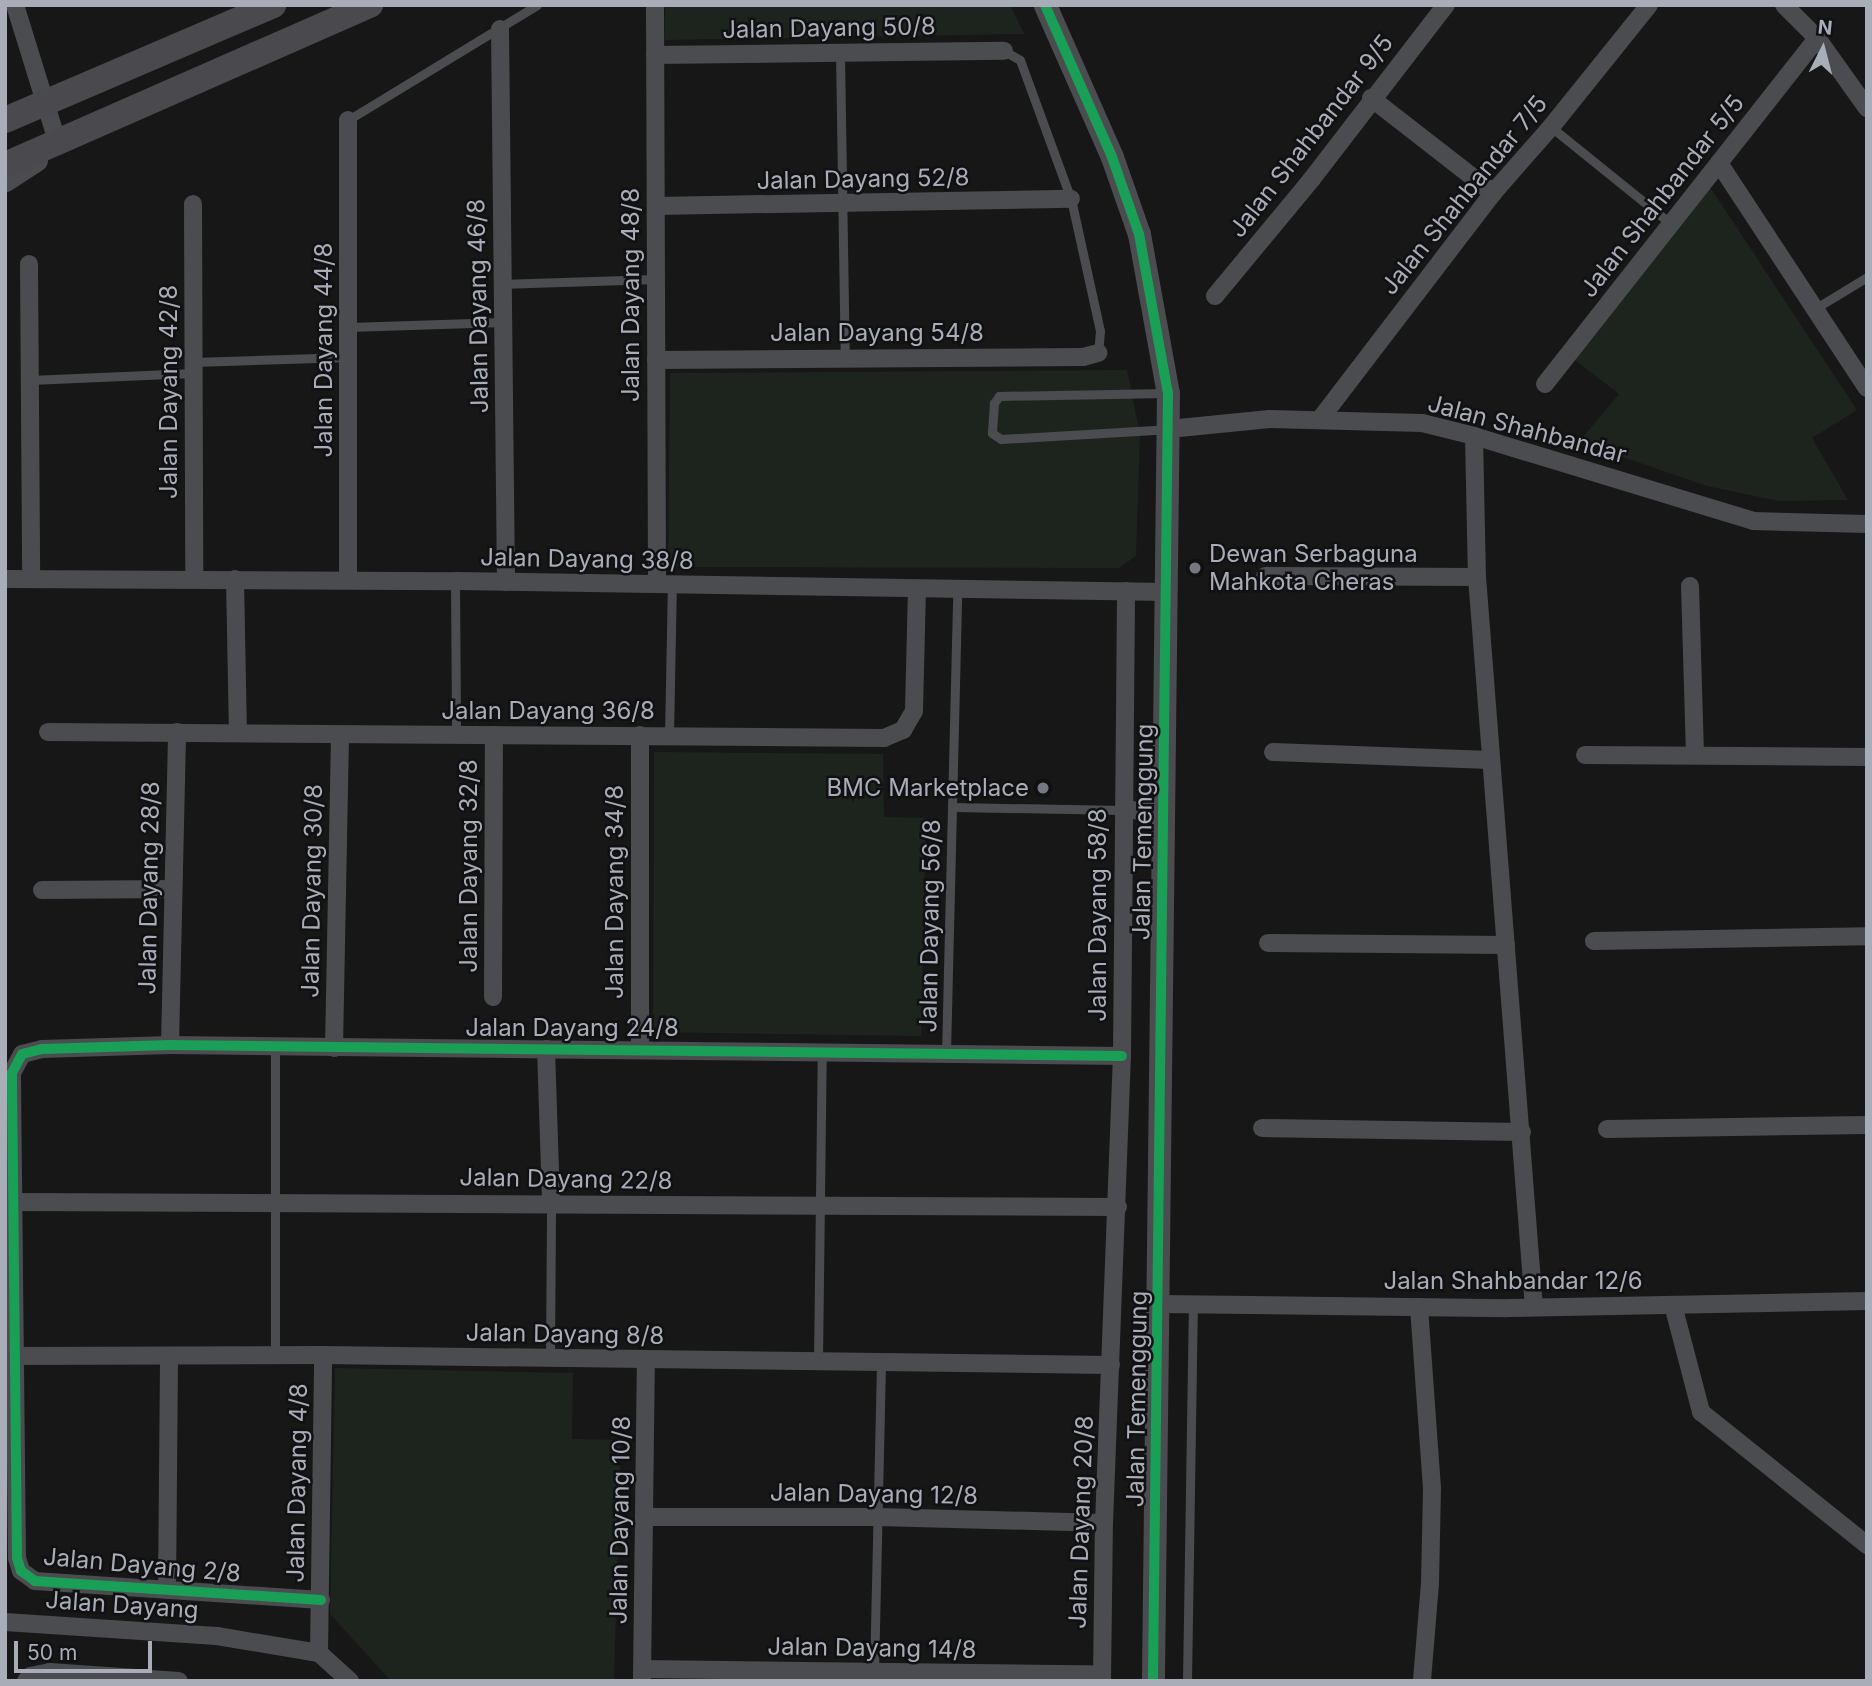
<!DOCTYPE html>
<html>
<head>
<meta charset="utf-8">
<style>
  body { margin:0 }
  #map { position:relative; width:1872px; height:1686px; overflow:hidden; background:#171717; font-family:Inter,sans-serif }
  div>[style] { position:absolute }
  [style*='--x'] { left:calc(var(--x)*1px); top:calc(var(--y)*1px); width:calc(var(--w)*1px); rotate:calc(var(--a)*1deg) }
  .green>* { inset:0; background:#1d241e }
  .service>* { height:9px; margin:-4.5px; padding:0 4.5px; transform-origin:4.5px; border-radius:4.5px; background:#4b4c50 }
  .minor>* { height:18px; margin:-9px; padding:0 9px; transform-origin:9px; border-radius:9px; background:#4b4c50 }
  .tertiary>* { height:23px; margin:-11.5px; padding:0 11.5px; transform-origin:11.5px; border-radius:11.5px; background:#4b4c50 }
  .secondary>* { height:26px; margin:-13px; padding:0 13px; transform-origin:13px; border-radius:13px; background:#4a4a4e }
  .cycleway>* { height:10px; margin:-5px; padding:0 5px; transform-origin:5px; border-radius:5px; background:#1a9f57 }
  .dots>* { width:19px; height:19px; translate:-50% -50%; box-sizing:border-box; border:4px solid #111113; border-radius:50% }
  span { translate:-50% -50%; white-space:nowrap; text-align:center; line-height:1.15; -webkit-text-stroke:5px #111113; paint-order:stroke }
  .street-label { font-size:24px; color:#a8adb8 }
  .poi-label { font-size:24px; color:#a8adb8 }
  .left { translate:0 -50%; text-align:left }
  .right { translate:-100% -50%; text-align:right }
  .frame { position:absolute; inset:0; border:7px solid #a8adb8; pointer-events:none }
  .north { position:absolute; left:1788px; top:14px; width:70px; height:70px; -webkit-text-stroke:5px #111113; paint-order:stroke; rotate:6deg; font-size:19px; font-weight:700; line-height:28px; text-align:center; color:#a8adb8 }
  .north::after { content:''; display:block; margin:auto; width:24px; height:32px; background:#a8adb8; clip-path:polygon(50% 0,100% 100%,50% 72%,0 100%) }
  .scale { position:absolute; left:14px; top:1641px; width:138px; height:32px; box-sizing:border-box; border:4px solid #a8adb8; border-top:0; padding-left:9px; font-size:21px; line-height:24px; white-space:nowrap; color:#a8adb8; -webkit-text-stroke:5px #111113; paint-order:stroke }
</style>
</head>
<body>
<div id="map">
  <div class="green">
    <div style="clip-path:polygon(665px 5px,1010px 5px,1024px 34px,665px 40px)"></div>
    <div style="clip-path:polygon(1708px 184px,1857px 410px,1812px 438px,1848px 500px,1779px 501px,1707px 486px,1579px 442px,1619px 394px,1571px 357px)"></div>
    <div style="clip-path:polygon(1127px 370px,1140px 435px,1136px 556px,1119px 568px,668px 567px,670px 373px)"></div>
    <div style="clip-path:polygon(654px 752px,883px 754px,884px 817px,926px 818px,921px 1036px,653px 1032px)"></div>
    <div style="clip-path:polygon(335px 1368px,573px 1373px,572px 1439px,621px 1440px,614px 1681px,391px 1681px,330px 1614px)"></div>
  </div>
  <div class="service">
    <div style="--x:1004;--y:51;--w:18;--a:29"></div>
    <div style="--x:1020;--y:60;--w:148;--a:69.9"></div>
    <div style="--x:1071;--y:199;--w:135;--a:77.6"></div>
    <div style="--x:1100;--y:331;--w:22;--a:95"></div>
    <div style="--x:840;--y:53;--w:304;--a:89.1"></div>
    <div style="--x:348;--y:120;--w:221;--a:-31.3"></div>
    <div style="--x:1551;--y:127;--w:154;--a:38.9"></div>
    <div style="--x:503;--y:284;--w:153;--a:-1.9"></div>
    <div style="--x:1816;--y:308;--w:60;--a:-31.3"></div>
    <div style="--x:349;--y:327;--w:154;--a:-1.9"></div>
    <div style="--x:193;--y:362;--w:156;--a:-1.8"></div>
    <div style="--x:30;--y:380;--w:163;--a:-2.5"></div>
    <div style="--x:1167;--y:393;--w:168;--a:179"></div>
    <div style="--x:999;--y:396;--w:9;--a:126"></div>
    <div style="--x:994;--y:403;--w:30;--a:94"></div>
    <div style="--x:992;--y:433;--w:11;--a:34"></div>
    <div style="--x:1001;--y:439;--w:166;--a:-3.4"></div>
    <div style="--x:455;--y:581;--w:154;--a:89.6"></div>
    <div style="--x:669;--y:736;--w:151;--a:-88.9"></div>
    <div style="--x:953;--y:807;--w:170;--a:1"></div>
    <div style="--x:275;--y:1046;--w:309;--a:90"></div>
    <div style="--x:946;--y:1053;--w:463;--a:-88.6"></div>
    <div style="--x:550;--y:1358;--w:154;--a:-89.6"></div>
    <div style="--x:818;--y:1361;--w:309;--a:-89.3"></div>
    <div style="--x:874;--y:1673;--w:312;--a:-88.7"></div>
    <div style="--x:1187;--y:1681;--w:377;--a:-89.1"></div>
  </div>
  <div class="minor">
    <div style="--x:15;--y:5;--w:145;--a:72.8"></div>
    <div style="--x:655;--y:5;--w:579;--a:89.8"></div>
    <div style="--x:1784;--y:5;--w:47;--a:45"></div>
    <div style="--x:1817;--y:38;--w:86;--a:54.5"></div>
    <div style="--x:500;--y:29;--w:553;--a:89.38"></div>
    <div style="--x:655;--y:55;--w:349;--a:-0.7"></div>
    <div style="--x:1371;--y:98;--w:155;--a:37.9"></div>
    <div style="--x:1719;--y:163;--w:269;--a:56.7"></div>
    <div style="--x:193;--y:204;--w:375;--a:89.8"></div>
    <div style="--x:656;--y:206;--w:415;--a:-1"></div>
    <div style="--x:29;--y:264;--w:315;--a:89.6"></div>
    <div style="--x:1215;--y:296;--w:151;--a:-50.4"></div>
    <div style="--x:1311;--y:180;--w:221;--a:-52.4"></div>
    <div style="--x:656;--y:360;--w:427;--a:-0.4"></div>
    <div style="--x:1083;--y:357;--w:16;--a:-15"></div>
    <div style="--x:1545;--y:384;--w:440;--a:-51.8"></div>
    <div style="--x:1321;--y:418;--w:283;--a:-52.6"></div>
    <div style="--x:1493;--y:193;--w:88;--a:-48.7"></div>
    <div style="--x:1551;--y:127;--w:156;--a:-51.2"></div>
    <div style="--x:1169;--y:429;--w:101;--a:-5.7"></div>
    <div style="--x:1270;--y:419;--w:152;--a:1.5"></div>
    <div style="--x:1422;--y:423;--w:54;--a:14"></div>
    <div style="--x:1474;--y:436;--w:292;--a:16.9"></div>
    <div style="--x:1753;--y:521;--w:114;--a:1.5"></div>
    <div style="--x:1474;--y:436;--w:141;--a:88.8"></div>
    <div style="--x:1477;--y:577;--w:732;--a:85.54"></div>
    <div style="--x:1265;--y:576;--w:212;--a:0.3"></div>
    <div style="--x:5;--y:579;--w:450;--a:0.3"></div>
    <div style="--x:455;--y:581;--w:712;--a:0.89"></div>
    <div style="--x:235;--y:579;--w:154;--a:88.9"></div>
    <div style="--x:348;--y:580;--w:460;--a:-90"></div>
    <div style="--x:1690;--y:586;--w:168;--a:88.3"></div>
    <div style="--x:48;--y:732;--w:836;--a:0.41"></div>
    <div style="--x:884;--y:738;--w:21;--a:-23"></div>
    <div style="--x:903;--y:730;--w:22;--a:-60"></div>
    <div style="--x:914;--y:711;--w:121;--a:-88.6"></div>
    <div style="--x:1273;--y:752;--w:217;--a:2.1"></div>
    <div style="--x:1585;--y:755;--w:282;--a:0.4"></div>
    <div style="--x:1123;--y:810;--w:41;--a:1.4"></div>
    <div style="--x:42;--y:890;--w:131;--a:-0.4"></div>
    <div style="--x:1594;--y:941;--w:273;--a:-1"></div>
    <div style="--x:1268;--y:943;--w:238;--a:0.5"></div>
    <div style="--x:493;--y:997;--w:262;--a:-89.8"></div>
    <div style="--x:170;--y:1045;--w:313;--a:-88.7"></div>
    <div style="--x:334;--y:1048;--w:313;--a:-88.9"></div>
    <div style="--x:546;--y:1049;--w:154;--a:88.1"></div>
    <div style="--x:640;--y:1050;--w:315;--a:-90"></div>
    <div style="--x:1262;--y:1128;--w:260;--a:0.9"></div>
    <div style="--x:1607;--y:1129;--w:260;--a:-0.9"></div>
    <div style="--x:14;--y:1202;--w:1104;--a:0.26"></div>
    <div style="--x:1160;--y:1304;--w:348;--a:0.7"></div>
    <div style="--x:1508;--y:1308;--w:359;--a:-1.1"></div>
    <div style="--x:1673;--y:1305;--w:111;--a:75.3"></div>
    <div style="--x:1701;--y:1412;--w:213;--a:38.7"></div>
    <div style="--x:1419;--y:1307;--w:181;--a:85.9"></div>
    <div style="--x:1432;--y:1488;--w:95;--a:91.2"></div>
    <div style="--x:1430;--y:1583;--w:98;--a:94.7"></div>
    <div style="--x:17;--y:1356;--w:306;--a:-0.2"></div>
    <div style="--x:323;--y:1355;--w:788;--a:0.73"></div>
    <div style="--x:644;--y:1517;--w:234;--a:0"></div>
    <div style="--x:878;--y:1517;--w:226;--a:1.5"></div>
    <div style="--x:167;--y:1590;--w:233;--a:-89.5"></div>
    <div style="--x:321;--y:1600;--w:287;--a:-176.2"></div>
    <div style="--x:35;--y:1581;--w:17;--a:-144"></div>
    <div style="--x:21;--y:1571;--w:14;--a:-107"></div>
    <div style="--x:17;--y:1558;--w:485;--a:-90.6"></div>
    <div style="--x:12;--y:1073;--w:21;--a:-62"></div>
    <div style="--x:22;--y:1054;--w:21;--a:-14"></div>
    <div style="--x:42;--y:1049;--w:128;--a:-1.8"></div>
    <div style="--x:170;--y:1045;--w:952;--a:0.66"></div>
    <div style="--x:5;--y:1622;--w:212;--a:3.8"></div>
    <div style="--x:217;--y:1636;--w:103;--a:9.5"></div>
    <div style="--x:319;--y:1653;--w:42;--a:42.1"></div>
    <div style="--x:319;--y:1653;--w:298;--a:-89.2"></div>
    <div style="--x:642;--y:1669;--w:460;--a:0.7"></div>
    <div style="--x:642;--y:1678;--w:318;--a:-89.3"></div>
    <div style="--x:26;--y:1681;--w:6;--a:-51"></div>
    <div style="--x:30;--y:1676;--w:20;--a:-11"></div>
    <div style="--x:50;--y:1672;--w:129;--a:4"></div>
    <div style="--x:1102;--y:1681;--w:158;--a:-89.3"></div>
    <div style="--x:1104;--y:1523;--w:467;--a:-87.8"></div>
    <div style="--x:1122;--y:1056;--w:465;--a:-89.5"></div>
  </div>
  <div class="tertiary">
    <div style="--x:1045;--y:5;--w:166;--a:66.2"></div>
    <div style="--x:1112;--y:157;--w:82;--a:70.7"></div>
    <div style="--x:1139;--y:234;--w:162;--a:79.7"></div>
    <div style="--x:1168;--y:393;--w:1288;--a:90.67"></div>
    <div style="--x:5;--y:180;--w:37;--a:-33"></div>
  </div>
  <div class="secondary">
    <div style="--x:5;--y:120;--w:292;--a:-23.2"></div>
    <div style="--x:5;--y:165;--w:399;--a:-23.7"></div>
  </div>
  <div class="cycleway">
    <div style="--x:1045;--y:5;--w:166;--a:66.2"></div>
    <div style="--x:1112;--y:157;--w:82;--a:70.7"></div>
    <div style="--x:1139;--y:234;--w:162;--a:79.7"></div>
    <div style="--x:1168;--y:393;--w:1288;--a:90.67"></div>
    <div style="--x:321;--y:1600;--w:287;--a:-176.2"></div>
    <div style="--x:35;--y:1581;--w:17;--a:-144"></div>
    <div style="--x:21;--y:1571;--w:14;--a:-107"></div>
    <div style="--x:17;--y:1558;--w:485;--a:-90.6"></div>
    <div style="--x:12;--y:1073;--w:21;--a:-62"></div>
    <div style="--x:22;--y:1054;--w:21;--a:-14"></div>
    <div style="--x:42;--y:1049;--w:128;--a:-1.8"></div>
    <div style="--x:170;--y:1045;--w:952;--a:0.66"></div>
  </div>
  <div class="dots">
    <div style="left:1195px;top:568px;background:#757880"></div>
    <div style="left:1043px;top:788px;background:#757880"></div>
  </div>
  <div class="street-label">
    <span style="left:829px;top:28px;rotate:-1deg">Jalan Dayang 50/8</span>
    <span style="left:1311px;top:136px;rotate:-52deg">Jalan Shahbandar 9/5</span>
    <span style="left:863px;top:179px;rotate:-1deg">Jalan Dayang 52/8</span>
    <span style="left:1464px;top:195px;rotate:-51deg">Jalan Shahbandar 7/5</span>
    <span style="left:1662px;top:196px;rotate:-52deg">Jalan Shahbandar 5/5</span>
    <span style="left:631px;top:295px;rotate:-90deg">Jalan Dayang 48/8</span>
    <span style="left:478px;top:306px;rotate:-91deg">Jalan Dayang 46/8</span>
    <span style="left:877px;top:333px">Jalan Dayang 54/8</span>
    <span style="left:324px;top:350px;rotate:-90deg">Jalan Dayang 44/8</span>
    <span style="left:169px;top:392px;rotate:-90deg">Jalan Dayang 42/8</span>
    <span style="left:1527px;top:429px;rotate:15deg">Jalan Shahbandar</span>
    <span style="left:587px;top:559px;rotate:1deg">Jalan Dayang 38/8</span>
    <span style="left:548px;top:711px">Jalan Dayang 36/8</span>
    <span style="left:1143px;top:832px;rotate:-89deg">Jalan Temenggung</span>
    <span style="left:469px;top:866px;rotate:-90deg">Jalan Dayang 32/8</span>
    <span style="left:149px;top:888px;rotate:-89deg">Jalan Dayang 28/8</span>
    <span style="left:312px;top:891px;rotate:-89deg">Jalan Dayang 30/8</span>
    <span style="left:615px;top:892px;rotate:-90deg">Jalan Dayang 34/8</span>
    <span style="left:1098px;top:915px;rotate:-90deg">Jalan Dayang 58/8</span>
    <span style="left:930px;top:926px;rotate:-89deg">Jalan Dayang 56/8</span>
    <span style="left:572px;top:1028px">Jalan Dayang 24/8</span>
    <span style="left:566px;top:1179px;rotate:1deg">Jalan Dayang 22/8</span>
    <span style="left:1513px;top:1281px">Jalan Shahbandar 12/6</span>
    <span style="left:565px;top:1334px;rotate:1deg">Jalan Dayang 8/8</span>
    <span style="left:1137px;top:1399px;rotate:-89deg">Jalan Temenggung</span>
    <span style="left:297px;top:1483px;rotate:-89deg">Jalan Dayang 4/8</span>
    <span style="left:874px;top:1494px;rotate:1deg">Jalan Dayang 12/8</span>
    <span style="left:620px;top:1520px;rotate:-89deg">Jalan Dayang 10/8</span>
    <span style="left:1081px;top:1522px;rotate:-88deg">Jalan Dayang 20/8</span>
    <span style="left:142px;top:1565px;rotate:5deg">Jalan Dayang 2/8</span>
    <span style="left:122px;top:1605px;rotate:4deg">Jalan Dayang</span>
    <span style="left:872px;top:1648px;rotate:1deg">Jalan Dayang 14/8</span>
  </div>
  <div class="poi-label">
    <span class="left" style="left:1209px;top:568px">Dewan Serbaguna<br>Mahkota Cheras</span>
    <span class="right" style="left:1029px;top:788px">BMC Marketplace</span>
  </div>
  <div class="frame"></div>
  <div class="north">N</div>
  <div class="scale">50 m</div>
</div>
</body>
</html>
